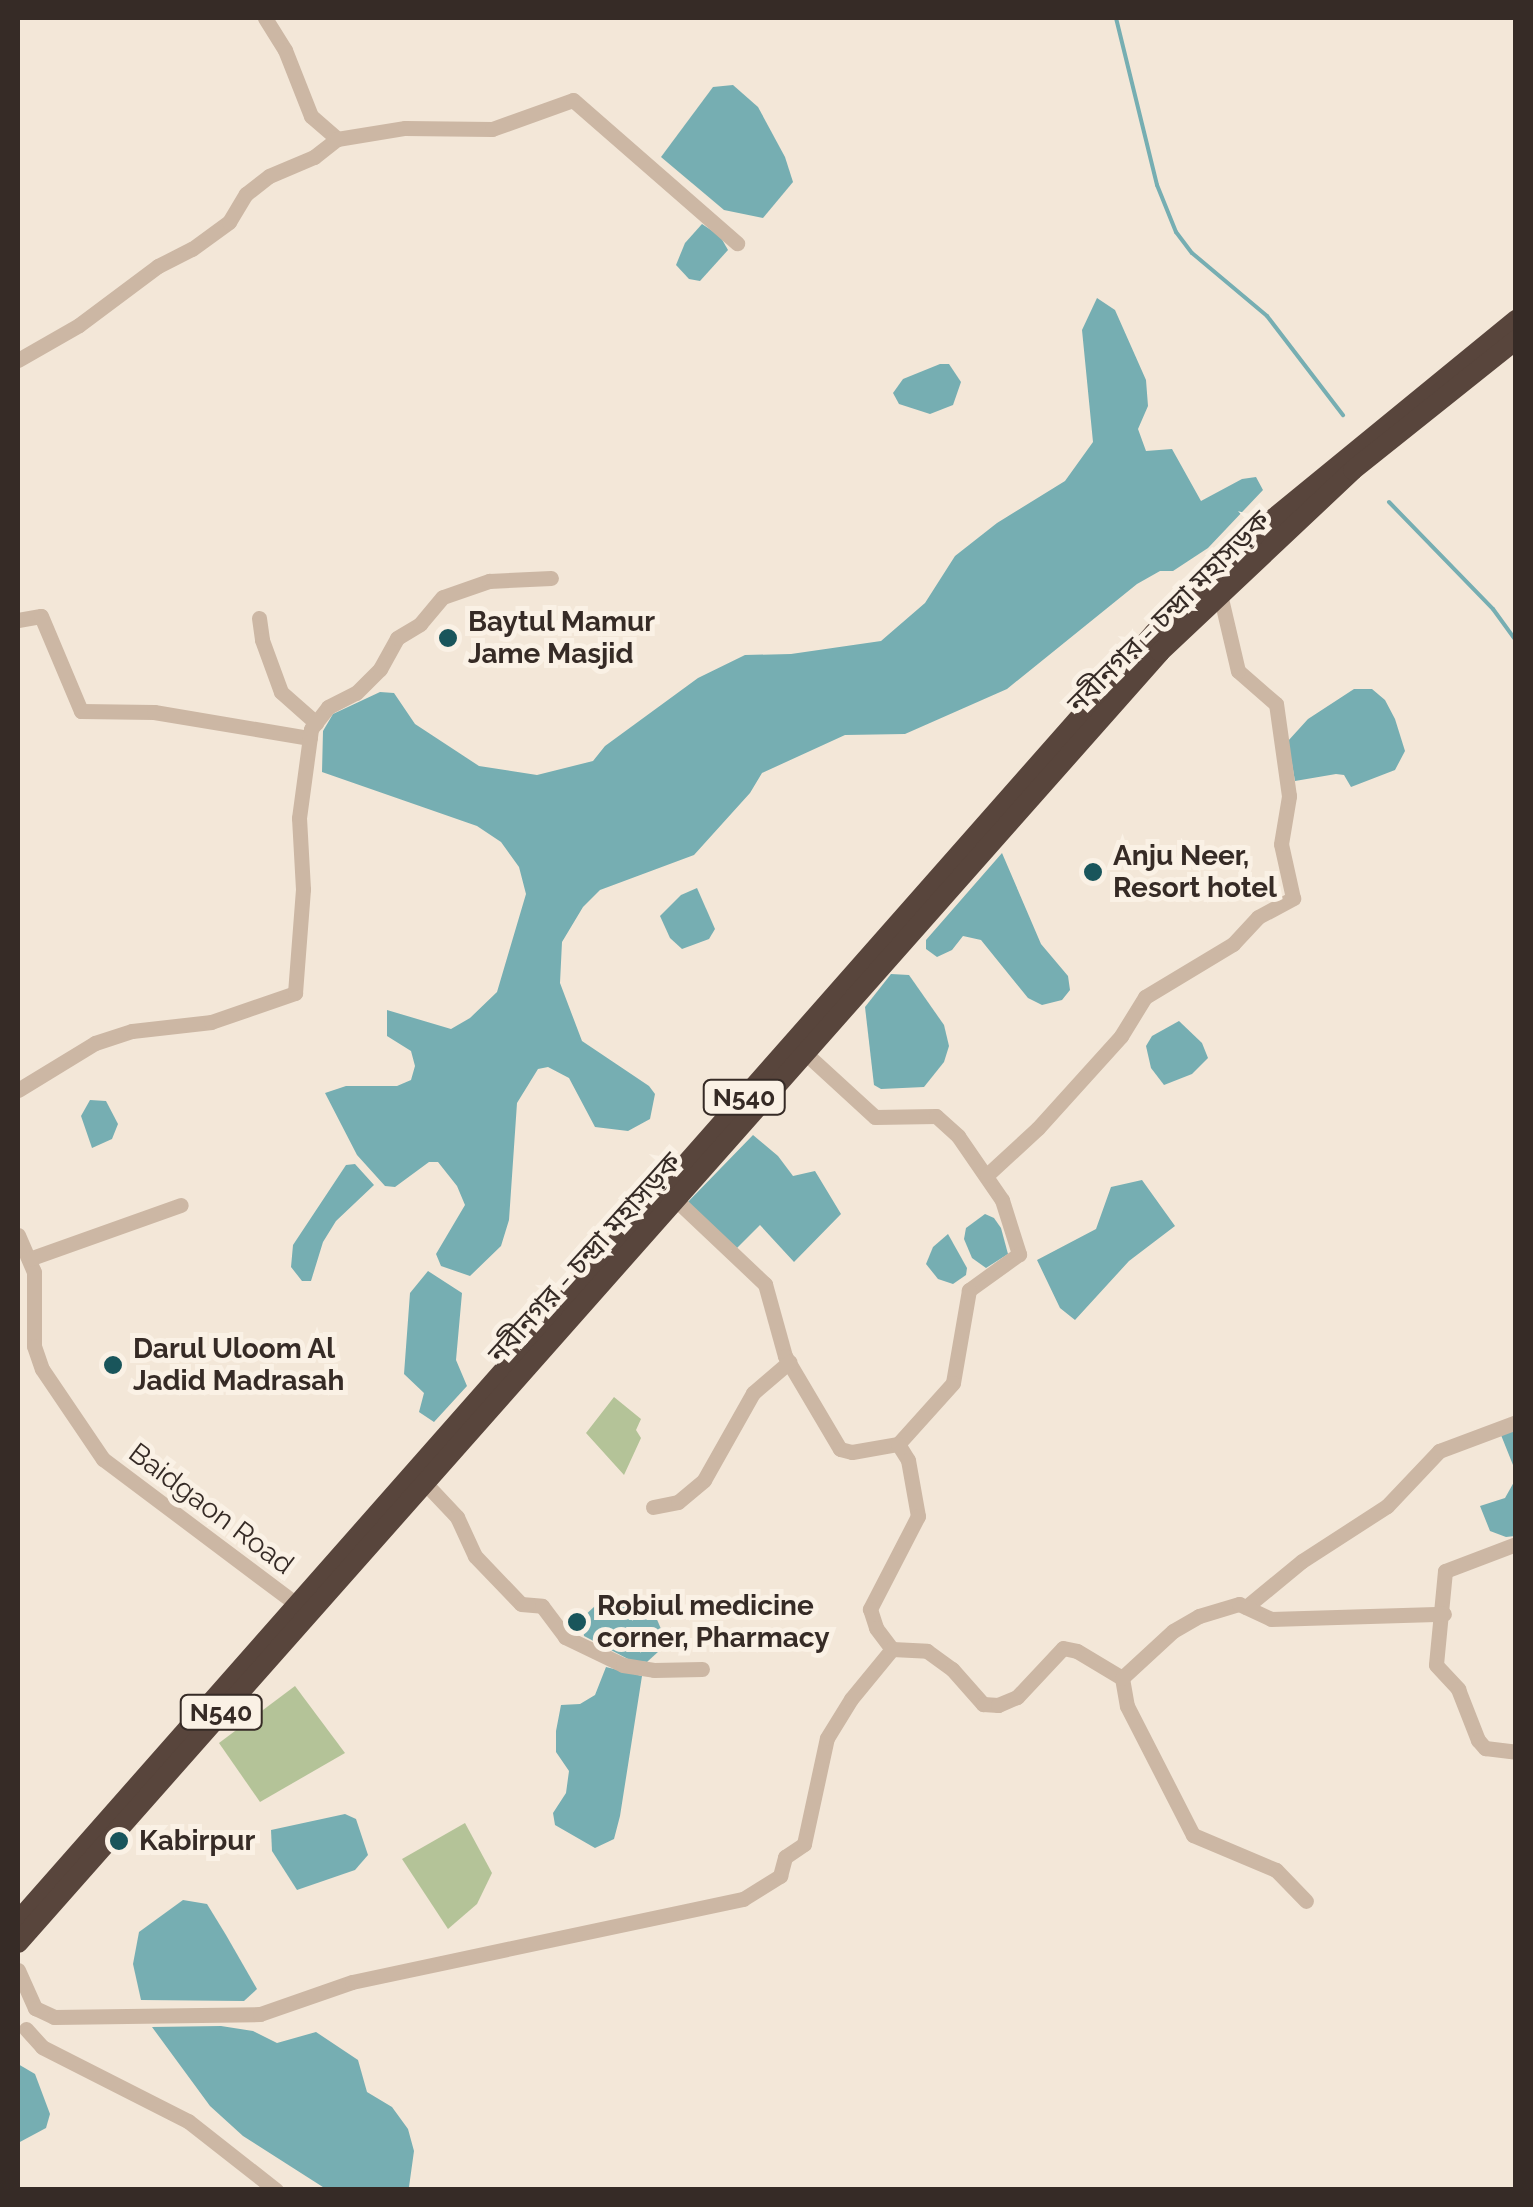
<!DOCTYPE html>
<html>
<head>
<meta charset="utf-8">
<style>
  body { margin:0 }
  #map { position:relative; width:1533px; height:2207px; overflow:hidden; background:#f3e7d8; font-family:Raleway,"Noto Sans Bengali",sans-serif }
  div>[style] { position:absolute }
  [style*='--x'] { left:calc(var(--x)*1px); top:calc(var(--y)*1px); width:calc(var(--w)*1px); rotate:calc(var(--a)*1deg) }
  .green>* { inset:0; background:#b4c398 }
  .water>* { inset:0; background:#76aeb2 }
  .stream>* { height:4px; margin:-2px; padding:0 2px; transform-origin:2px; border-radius:2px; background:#76aeb2 }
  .minor>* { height:15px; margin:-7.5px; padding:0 7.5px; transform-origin:7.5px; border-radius:7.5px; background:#ccb7a4 }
  .highway>* { height:20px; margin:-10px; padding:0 10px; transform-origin:10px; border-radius:10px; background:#58453c }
  .dots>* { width:28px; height:28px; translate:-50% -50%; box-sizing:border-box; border:5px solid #faf1e5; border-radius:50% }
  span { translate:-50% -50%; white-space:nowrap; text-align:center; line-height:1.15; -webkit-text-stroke:10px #faf1e5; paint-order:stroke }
  .shield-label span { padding:2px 8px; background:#faf1e5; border:2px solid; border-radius:8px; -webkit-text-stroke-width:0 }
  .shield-label { font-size:25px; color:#362b26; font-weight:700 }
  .street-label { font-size:28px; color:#362b26 }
  .poi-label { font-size:28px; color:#362b26; font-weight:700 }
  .left { translate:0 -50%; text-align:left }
  .frame { position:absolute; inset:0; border:20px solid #362b26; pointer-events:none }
</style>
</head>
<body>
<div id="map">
  <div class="green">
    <div style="clip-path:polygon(614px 1397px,641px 1419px,636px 1430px,641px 1438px,624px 1475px,586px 1433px)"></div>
    <div style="clip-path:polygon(295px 1686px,345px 1753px,260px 1802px,219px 1743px)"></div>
    <div style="clip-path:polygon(465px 1823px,492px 1873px,477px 1904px,448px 1929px,402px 1859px)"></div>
  </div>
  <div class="water">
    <div style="clip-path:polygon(733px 85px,758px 107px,785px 157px,793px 182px,763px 218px,724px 210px,661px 157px,713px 87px)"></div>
    <div style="clip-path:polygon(702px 224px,720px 236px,728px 250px,700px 281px,689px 279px,676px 265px,685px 243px)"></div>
    <div style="clip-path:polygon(1097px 298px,1115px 310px,1146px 380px,1148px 406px,1138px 429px,1146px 451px,1172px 449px,1201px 501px,1242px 479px,1256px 477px,1263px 490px,1208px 548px,1173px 571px,1160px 571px,1137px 584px,1007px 689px,905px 734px,845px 735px,762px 773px,750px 793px,694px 855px,600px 890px,583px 907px,562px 942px,560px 983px,582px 1041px,649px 1086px,655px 1094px,650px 1119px,628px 1131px,595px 1127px,569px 1078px,548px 1067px,538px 1069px,517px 1103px,509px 1220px,501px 1246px,470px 1276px,441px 1266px,436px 1254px,465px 1205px,457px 1186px,438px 1162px,429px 1162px,395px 1187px,385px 1186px,357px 1155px,325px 1093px,346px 1086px,397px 1086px,411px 1080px,415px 1066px,411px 1051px,387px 1036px,387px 1010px,451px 1029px,470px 1018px,497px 992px,526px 894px,519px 867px,501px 842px,477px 826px,322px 772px,323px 731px,333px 714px,380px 692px,394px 693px,415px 724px,479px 766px,537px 775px,593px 761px,605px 746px,698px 678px,745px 655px,791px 654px,881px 641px,925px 603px,955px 556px,997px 523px,1065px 481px,1093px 442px,1082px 330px)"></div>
    <div style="clip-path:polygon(940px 364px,949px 364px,961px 382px,953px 405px,930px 414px,899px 404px,893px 393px,903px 379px)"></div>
    <div style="clip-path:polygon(1354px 689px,1372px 689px,1385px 700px,1395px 719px,1405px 751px,1395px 770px,1351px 787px,1344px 775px,1336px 774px,1295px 781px,1288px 741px,1308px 719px)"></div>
    <div style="clip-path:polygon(1002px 853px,1041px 944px,1068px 976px,1070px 990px,1062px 1000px,1042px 1005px,1028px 998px,981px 940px,963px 936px,952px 950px,937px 957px,926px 949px,926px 940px)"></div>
    <div style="clip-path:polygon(697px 888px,715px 929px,709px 939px,682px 949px,670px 938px,660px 916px,681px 895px)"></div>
    <div style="clip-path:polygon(891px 974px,909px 975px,944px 1025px,949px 1046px,944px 1062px,924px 1087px,881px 1089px,874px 1085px,865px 1007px)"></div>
    <div style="clip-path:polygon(1179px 1021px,1202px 1043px,1208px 1058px,1192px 1074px,1164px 1085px,1151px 1068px,1146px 1046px,1152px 1036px)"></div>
    <div style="clip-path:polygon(90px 1100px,106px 1101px,118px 1124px,112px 1139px,92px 1148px,81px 1116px)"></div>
    <div style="clip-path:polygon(753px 1135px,778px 1156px,793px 1176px,815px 1171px,841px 1214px,794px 1262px,760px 1225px,737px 1248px,685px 1205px)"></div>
    <div style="clip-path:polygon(355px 1164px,374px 1185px,336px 1221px,323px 1242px,311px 1281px,302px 1281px,291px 1267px,293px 1245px,346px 1165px)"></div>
    <div style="clip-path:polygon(1142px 1180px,1175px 1226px,1129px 1261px,1075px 1320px,1060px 1308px,1037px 1260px,1096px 1229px,1111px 1187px)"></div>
    <div style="clip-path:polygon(985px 1214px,994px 1218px,1001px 1228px,1008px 1254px,986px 1268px,972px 1258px,964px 1239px,966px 1228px)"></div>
    <div style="clip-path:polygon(948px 1234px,967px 1268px,966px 1275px,953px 1284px,938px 1279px,926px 1264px,933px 1247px)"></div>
    <div style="clip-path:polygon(428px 1271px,462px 1293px,456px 1360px,467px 1386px,434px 1422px,419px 1412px,424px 1393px,404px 1374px,410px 1293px)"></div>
    <div style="clip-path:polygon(1515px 1427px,1515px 1536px,1506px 1537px,1490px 1531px,1480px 1506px,1505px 1498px,1514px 1482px,1513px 1465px,1499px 1430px)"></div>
    <div style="clip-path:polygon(608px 1594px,636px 1600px,653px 1610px,661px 1629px,659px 1651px,647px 1662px,630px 1660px,584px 1636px,582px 1618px)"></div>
    <div style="clip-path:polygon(606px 1667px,642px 1676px,620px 1816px,614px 1839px,595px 1848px,555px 1825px,553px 1813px,566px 1793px,569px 1771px,556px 1752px,556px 1731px,561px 1705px,580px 1704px,595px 1695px)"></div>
    <div style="clip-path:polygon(345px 1814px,356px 1819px,368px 1855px,355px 1870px,297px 1890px,272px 1851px,271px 1830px)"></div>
    <div style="clip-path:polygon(183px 1900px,207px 1904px,226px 1935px,257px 1989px,244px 2001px,141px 2000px,133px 1964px,139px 1932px)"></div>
    <div style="clip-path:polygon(221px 2026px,253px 2031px,277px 2043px,316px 2032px,358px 2060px,367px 2092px,392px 2107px,408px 2129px,414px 2151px,409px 2187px,326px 2189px,243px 2136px,210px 2106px,152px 2027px)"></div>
    <div style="clip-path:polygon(18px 2064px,35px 2074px,50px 2114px,46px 2128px,18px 2143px)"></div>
  </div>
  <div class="stream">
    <div style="--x:1116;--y:18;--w:172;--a:76.2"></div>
    <div style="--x:1157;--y:185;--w:51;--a:68"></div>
    <div style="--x:1176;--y:232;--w:26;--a:53"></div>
    <div style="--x:1192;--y:253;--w:98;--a:40"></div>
    <div style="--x:1267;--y:316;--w:125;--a:52.5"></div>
    <div style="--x:1389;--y:502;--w:149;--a:45.8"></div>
    <div style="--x:1493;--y:609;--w:39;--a:54"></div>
  </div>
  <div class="minor">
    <div style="--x:265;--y:18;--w:38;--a:58"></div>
    <div style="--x:285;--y:50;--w:71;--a:68.5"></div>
    <div style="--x:311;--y:116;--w:35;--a:41"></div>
    <div style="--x:18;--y:360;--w:70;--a:-29.8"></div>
    <div style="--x:79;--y:325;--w:99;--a:-36.8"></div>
    <div style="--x:158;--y:266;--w:38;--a:-27"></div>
    <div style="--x:192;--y:249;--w:46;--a:-36.1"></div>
    <div style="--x:229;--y:222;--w:33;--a:-59"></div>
    <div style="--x:246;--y:194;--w:29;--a:-38"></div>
    <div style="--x:269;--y:176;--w:49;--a:-22.9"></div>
    <div style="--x:314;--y:157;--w:29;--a:-38"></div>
    <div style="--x:337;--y:139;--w:69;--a:-9.2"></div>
    <div style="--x:405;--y:128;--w:87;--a:0.7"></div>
    <div style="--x:492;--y:129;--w:86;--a:-19.7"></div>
    <div style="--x:573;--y:100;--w:218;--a:41.1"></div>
    <div style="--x:259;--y:618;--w:22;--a:82"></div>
    <div style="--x:262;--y:640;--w:55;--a:69.9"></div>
    <div style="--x:281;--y:692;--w:47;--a:41.5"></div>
    <div style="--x:18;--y:620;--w:23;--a:-10"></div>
    <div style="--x:41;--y:616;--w:103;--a:67.2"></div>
    <div style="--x:81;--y:711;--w:73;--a:0.8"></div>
    <div style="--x:154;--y:712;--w:158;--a:9.5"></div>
    <div style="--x:804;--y:1052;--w:96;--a:42.5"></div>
    <div style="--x:875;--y:1117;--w:61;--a:-0.9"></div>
    <div style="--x:936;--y:1116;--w:30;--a:42"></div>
    <div style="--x:958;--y:1136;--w:78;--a:55.5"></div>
    <div style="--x:1002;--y:1200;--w:57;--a:72.5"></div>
    <div style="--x:1019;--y:1254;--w:62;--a:144.2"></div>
    <div style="--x:969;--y:1290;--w:94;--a:99.8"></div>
    <div style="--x:953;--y:1383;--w:82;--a:132"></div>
    <div style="--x:18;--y:1090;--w:90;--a:-31.4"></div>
    <div style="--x:95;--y:1043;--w:39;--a:-18"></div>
    <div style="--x:132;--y:1031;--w:80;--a:-6.5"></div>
    <div style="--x:211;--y:1022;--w:89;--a:-19"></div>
    <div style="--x:295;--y:993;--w:104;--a:-85.6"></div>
    <div style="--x:303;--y:889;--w:71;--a:-93.2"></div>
    <div style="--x:299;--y:818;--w:90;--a:-82.3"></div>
    <div style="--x:311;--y:729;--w:28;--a:-52"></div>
    <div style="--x:328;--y:707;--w:31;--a:-27"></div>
    <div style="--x:356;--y:693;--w:34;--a:-45"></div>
    <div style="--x:380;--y:669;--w:35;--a:-61"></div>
    <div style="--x:397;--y:638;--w:27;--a:-31"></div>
    <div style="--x:420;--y:624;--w:35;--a:-50"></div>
    <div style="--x:443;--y:597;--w:49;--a:-19.2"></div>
    <div style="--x:489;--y:581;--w:62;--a:-2.8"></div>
    <div style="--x:987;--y:1175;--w:69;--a:-42.7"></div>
    <div style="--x:1038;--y:1128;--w:124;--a:-47.9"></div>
    <div style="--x:1121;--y:1036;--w:46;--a:-58.4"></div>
    <div style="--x:1145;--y:997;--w:103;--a:-31.1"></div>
    <div style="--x:1233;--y:944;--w:37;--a:-47"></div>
    <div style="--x:1258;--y:917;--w:40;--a:-28"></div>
    <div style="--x:1293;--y:898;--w:55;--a:-102.5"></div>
    <div style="--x:1281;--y:844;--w:49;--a:-80.5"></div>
    <div style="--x:1289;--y:796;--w:93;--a:-98"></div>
    <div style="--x:1276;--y:704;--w:50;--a:-139"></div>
    <div style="--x:1238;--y:671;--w:79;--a:-103.2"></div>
    <div style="--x:675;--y:1199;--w:124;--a:43.4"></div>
    <div style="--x:765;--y:1284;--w:75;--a:74.5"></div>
    <div style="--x:785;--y:1356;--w:108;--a:59.4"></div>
    <div style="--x:840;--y:1449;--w:12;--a:14"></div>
    <div style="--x:852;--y:1452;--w:47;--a:-9.9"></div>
    <div style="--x:898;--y:1444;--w:19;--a:58"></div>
    <div style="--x:908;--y:1460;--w:57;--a:79.9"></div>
    <div style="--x:918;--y:1516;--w:105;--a:117.3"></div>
    <div style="--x:870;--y:1609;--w:20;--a:72"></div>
    <div style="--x:876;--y:1628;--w:26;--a:53"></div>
    <div style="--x:892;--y:1649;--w:35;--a:3"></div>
    <div style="--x:927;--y:1651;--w:31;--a:36"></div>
    <div style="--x:952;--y:1669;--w:47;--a:48.5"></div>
    <div style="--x:983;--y:1704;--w:15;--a:4"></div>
    <div style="--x:998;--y:1705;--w:21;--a:-23"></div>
    <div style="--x:1017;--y:1697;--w:67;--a:-46.8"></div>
    <div style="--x:1063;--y:1648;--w:14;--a:12"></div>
    <div style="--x:1077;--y:1651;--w:52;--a:31"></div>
    <div style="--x:1122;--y:1678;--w:28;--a:80"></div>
    <div style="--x:1127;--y:1706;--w:145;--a:62.9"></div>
    <div style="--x:1193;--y:1835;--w:90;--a:22.9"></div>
    <div style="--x:1276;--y:1870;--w:43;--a:45.9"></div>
    <div style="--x:18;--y:1235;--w:40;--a:66.6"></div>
    <div style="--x:34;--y:1272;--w:74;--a:90"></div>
    <div style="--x:34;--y:1346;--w:24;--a:71"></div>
    <div style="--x:42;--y:1369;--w:109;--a:55.9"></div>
    <div style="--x:103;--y:1459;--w:240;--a:36.9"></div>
    <div style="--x:29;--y:1259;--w:161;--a:-19.6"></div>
    <div style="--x:424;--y:1482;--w:48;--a:46.7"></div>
    <div style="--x:457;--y:1517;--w:43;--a:65.2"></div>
    <div style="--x:475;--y:1556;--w:66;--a:46.2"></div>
    <div style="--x:521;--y:1604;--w:21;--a:5"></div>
    <div style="--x:542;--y:1606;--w:39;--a:53"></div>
    <div style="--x:565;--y:1637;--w:64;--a:25.8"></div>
    <div style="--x:623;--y:1665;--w:31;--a:9"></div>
    <div style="--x:654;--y:1670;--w:48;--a:-1.2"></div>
    <div style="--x:653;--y:1507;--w:25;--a:-11"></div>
    <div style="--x:678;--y:1502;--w:34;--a:-40"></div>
    <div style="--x:704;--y:1480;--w:100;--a:-60.6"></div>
    <div style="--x:753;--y:1393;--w:48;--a:-40.7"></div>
    <div style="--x:1516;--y:1544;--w:76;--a:159.2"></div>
    <div style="--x:1445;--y:1571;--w:94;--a:95.5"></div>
    <div style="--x:1436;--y:1665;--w:33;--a:47"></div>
    <div style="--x:1458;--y:1689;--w:55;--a:68.6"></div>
    <div style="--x:1478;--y:1740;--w:11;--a:49"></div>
    <div style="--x:1485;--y:1748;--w:31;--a:7"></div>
    <div style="--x:1246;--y:1607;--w:72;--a:-39.4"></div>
    <div style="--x:1302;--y:1561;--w:101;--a:-32.9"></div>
    <div style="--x:1387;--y:1506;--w:76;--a:-46.6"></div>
    <div style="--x:1439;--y:1451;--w:82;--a:-20.6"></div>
    <div style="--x:1122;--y:1678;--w:69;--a:-42.7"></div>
    <div style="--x:1173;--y:1631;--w:30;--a:-30"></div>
    <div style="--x:1199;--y:1616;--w:42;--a:-16.7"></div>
    <div style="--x:1239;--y:1604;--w:35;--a:25"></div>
    <div style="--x:1271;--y:1619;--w:173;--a:-1.7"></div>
    <div style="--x:18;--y:1970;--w:42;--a:65.9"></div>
    <div style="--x:35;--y:2008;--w:21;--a:25"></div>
    <div style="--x:54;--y:2017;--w:206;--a:-0.8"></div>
    <div style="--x:260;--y:2014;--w:97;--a:-19.2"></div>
    <div style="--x:352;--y:1982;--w:400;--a:-12"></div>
    <div style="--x:743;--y:1899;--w:44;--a:-31.9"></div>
    <div style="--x:780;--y:1876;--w:20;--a:-75"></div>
    <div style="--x:785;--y:1857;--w:23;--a:-34"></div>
    <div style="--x:804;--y:1844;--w:108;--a:-77.8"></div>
    <div style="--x:827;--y:1738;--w:46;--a:-58.4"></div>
    <div style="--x:851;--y:1699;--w:65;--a:-50.6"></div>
    <div style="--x:26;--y:2029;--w:24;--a:48"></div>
    <div style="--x:42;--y:2047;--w:164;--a:26.9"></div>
    <div style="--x:188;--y:2121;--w:112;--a:38.1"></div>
  </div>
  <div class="highway">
    <div style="--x:18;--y:1921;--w:1717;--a:-48.59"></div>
    <div style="--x:1154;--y:633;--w:166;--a:-43.8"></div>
    <div style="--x:1274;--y:518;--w:313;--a:-39.3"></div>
    <div style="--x:18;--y:1943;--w:1724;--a:-48.5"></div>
    <div style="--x:1160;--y:652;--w:265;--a:-43.3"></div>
    <div style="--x:1353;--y:470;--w:208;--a:-38.6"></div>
  </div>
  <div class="dots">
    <div style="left:448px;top:638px;background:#19555b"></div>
    <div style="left:1093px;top:872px;background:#19555b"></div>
    <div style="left:113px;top:1365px;background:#19555b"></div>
    <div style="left:577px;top:1622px;background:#19555b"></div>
    <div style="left:119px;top:1841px;background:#19555b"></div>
  </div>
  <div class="shield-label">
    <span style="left:744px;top:1097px">N540</span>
    <span style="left:221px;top:1712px">N540</span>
  </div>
  <div class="street-label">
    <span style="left:1169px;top:612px;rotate:-45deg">নবীনগর - চন্দ্রা মহাসড়ক</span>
    <span style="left:585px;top:1258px;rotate:-48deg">নবীনগর - চন্দ্রা মহাসড়ক</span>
    <span style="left:211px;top:1509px;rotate:37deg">Baidgaon Road</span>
  </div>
  <div class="poi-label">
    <span class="left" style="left:468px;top:638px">Baytul Mamur<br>Jame Masjid</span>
    <span class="left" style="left:1113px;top:872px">Anju Neer,<br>Resort hotel</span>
    <span class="left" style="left:133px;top:1365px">Darul Uloom Al<br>Jadid Madrasah</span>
    <span class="left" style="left:597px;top:1622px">Robiul medicine<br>corner, Pharmacy</span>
    <span class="left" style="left:139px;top:1841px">Kabirpur</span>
  </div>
  <div class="frame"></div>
</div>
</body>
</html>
